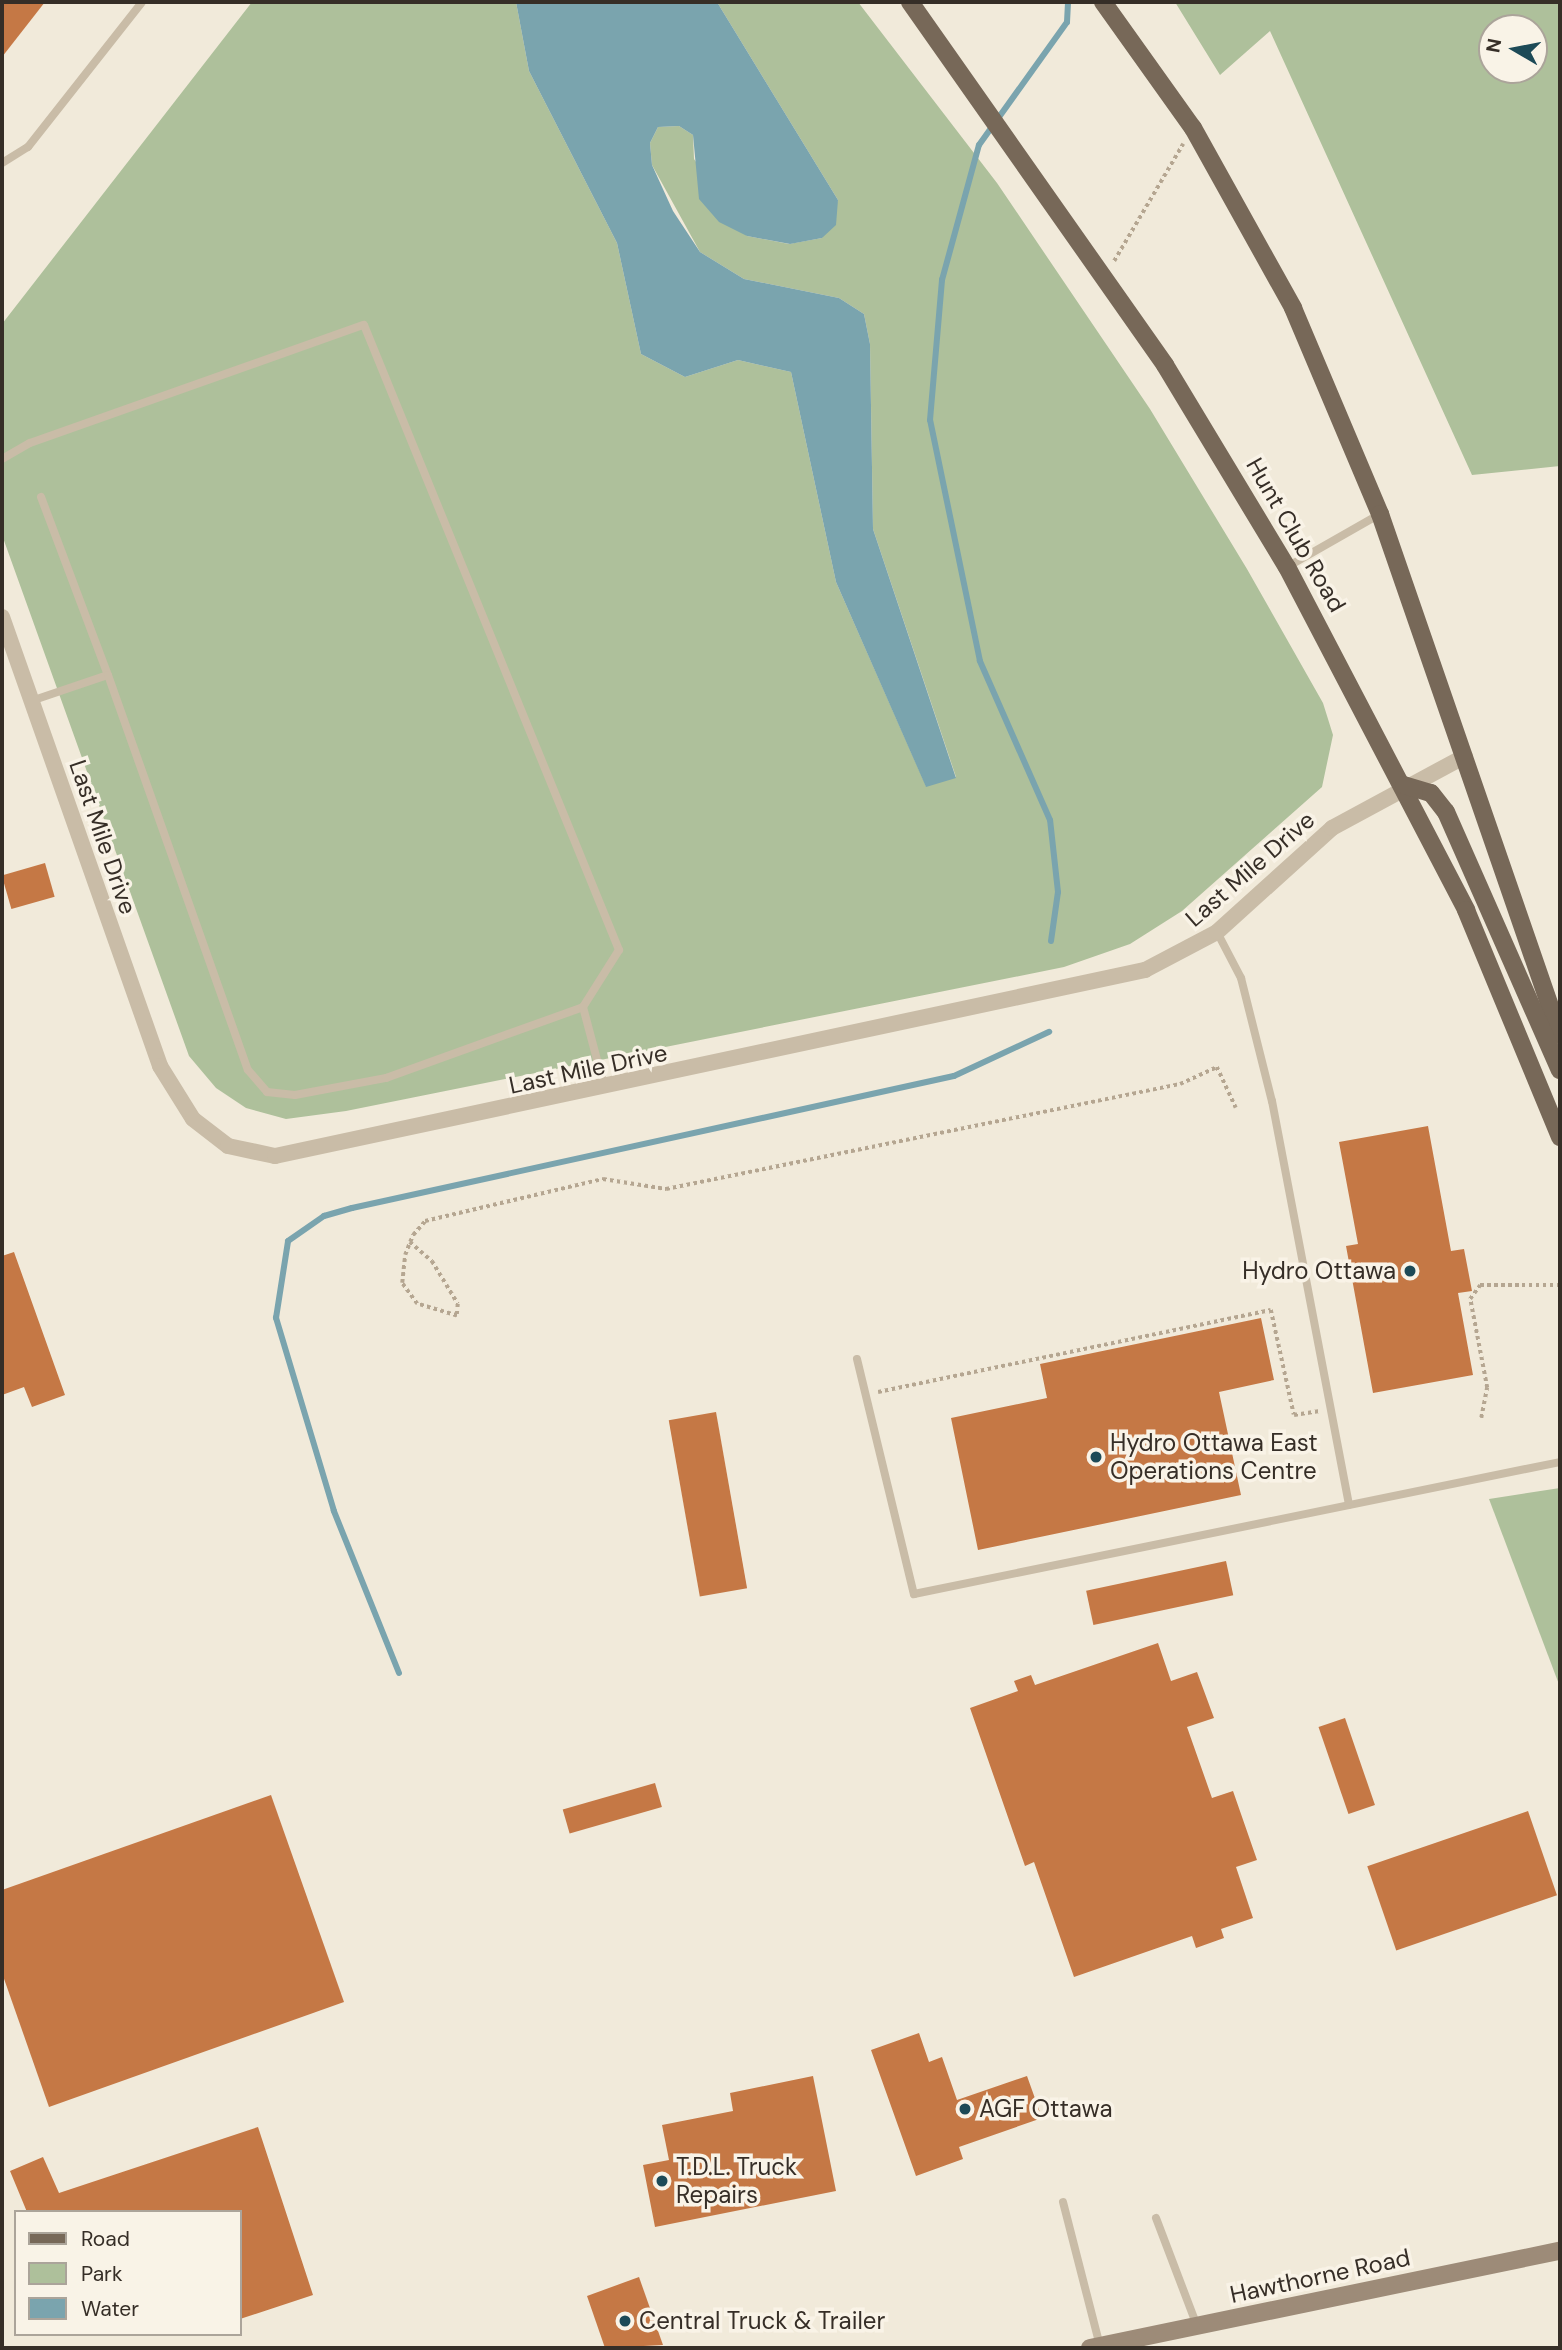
<!DOCTYPE html>
<html>
<head>
<meta charset="utf-8">
<style>
  body { margin:0 }
  #map { position:relative; width:1562px; height:2350px; overflow:hidden; background:#f1eada; font-family:"DM Sans",sans-serif }
  div>[style] { position:absolute }
  [style*='--x'] { left:calc(var(--x)*1px); top:calc(var(--y)*1px); width:calc(var(--w)*1px); rotate:calc(var(--a)*1deg) }
  .green>* { inset:0; background:#aec09b }
  .water>* { inset:0; background:#7aa4ae }
  .stream>* { height:6px; margin:-3px; padding:0 3px; transform-origin:3px; border-radius:3px; background:#7aa4ae }
  .building>* { inset:0; background:#c57845; transform-origin:0 0 }
  .path>* { height:3.5px; margin-top:-1.75px; transform-origin:0; background:repeating-linear-gradient(90deg,#b5a691 0 3.5px,transparent 0 7px) }
  .service>* { height:8px; margin:-4px; padding:0 4px; transform-origin:4px; border-radius:4px; background:#c9bca7 }
  .minor>* { height:16px; margin:-8px; padding:0 8px; transform-origin:8px; border-radius:8px; background:#c9bca7 }
  .secondary>* { height:18px; margin:-9px; padding:0 9px; transform-origin:9px; border-radius:9px; background:#9d8b78 }
  .primary>* { height:18px; margin:-9px; padding:0 9px; transform-origin:9px; border-radius:9px; background:#776858 }
  .dots>* { width:19px; height:19px; translate:-50% -50%; box-sizing:border-box; border:4px solid #f9f3e7; border-radius:50% }
  span { translate:-50% -50%; white-space:nowrap; text-align:center; line-height:1.15; -webkit-text-stroke:7px #f9f3e7; paint-order:stroke }
  .street-label { font-size:24px; color:#362e27 }
  .poi-label { font-size:24px; color:#362e27 }
  .right { translate:-100% -50%; text-align:right }
  .left { translate:0 -50%; text-align:left }
  .frame { position:absolute; inset:0; border:4px solid #362e27; pointer-events:none }
  .legend { position:absolute; left:14px; top:2210px; width:228px; height:126px; box-sizing:border-box; background:#f9f3e7; border:2px solid #aba49a; margin:0; padding:9px 12px; list-style:none; font-size:21px; color:#362e27 }
  .legend li { display:flex; align-items:center; gap:14px; height:35px }
  .legend b { width:35px; border:2px solid #aba49a }
  .north { position:absolute; left:1478px; top:14px; width:70px; height:70px; box-sizing:border-box; background:#f9f3e7; border:2px solid #aba49a; border-radius:50%; rotate:280deg; font-size:19px; font-weight:700; line-height:28px; text-align:center; color:#362e27 }
  .north::after { content:''; display:block; margin:auto; width:24px; height:32px; background:#1d4a57; clip-path:polygon(50% 0,100% 100%,50% 72%,0 100%) }
</style>
</head>
<body>
<div id="map">
  <div class="green">
    <div style="clip-path:polygon(252px 2px,516px 2px,529px 71px,617px 243px,641px 354px,685px 377px,738px 360px,791px 372px,836px 582px,926px 786px,956px 777px,873px 529px,870px 344px,864px 314px,839px 298px,744px 279px,700px 252px,652px 165px,650px 143px,658px 127px,679px 126px,693px 135px,694px 159px,747px 236px,789px 244px,822px 238px,838px 200px,717px 2px,858px 2px,997px 183px,1150px 409px,1247px 569px,1323px 703px,1333px 735px,1322px 787px,1182px 911px,1130px 944px,1064px 967px,346px 1111px,286px 1119px,246px 1108px,216px 1088px,189px 1056px,2px 535px,2px 324px)"></div>
    <div style="clip-path:polygon(evenodd,1175px 2px,1560px 2px,1560px 466px,1472px 475px,1270px 31px,1220px 75px,1175px 2px,1492px 28px,1534px 28px,1534px 70px,1492px 70px,1492px 28px)"></div>
    <div style="clip-path:polygon(1560px 1488px,1560px 1687px,1489px 1499px)"></div>
  </div>
  <div class="water">
    <div style="clip-path:polygon(516px 2px,717px 2px,838px 200px,836px 225px,822px 238px,790px 244px,747px 236px,719px 222px,699px 199px,693px 135px,679px 126px,658px 127px,650px 143px,652px 165px,673px 211px,700px 252px,744px 279px,839px 298px,864px 314px,870px 344px,873px 529px,956px 778px,926px 787px,836px 582px,791px 372px,738px 360px,685px 377px,641px 354px,617px 243px,529px 71px)"></div>
  </div>
  <div class="stream">
    <div style="--x:1051;--y:941;--w:49;--a:-81.9"></div>
    <div style="--x:1058;--y:892;--w:72;--a:-96.3"></div>
    <div style="--x:1050;--y:820;--w:174;--a:-113.8"></div>
    <div style="--x:980;--y:661;--w:246;--a:-101.7"></div>
    <div style="--x:930;--y:420;--w:141;--a:-85.1"></div>
    <div style="--x:942;--y:280;--w:140;--a:-74.7"></div>
    <div style="--x:979;--y:145;--w:151;--a:-54.4"></div>
    <div style="--x:1067;--y:22;--w:20;--a:-87"></div>
    <div style="--x:399;--y:1673;--w:175;--a:-111.9"></div>
    <div style="--x:334;--y:1511;--w:202;--a:-106.7"></div>
    <div style="--x:276;--y:1318;--w:78;--a:-81.1"></div>
    <div style="--x:288;--y:1241;--w:44;--a:-34.8"></div>
    <div style="--x:324;--y:1216;--w:29;--a:-16"></div>
    <div style="--x:352;--y:1208;--w:616;--a:-12.37"></div>
    <div style="--x:954;--y:1076;--w:105;--a:-24.9"></div>
  </div>
  <div class="building">
    <div style="clip-path:polygon(2px 2px,45px 2px,2px 57px)"></div>
    <div style="left:45px;top:863px;width:35px;height:45px;rotate:74deg"></div>
    <div style="clip-path:polygon(1428px 1126px,1451px 1251px,1464px 1249px,1472px 1291px,1458px 1293px,1473px 1375px,1373px 1393px,1346px 1246px,1358px 1244px,1339px 1142px)"></div>
    <div style="clip-path:polygon(14px 1252px,65px 1395px,32px 1407px,24px 1387px,2px 1395px,2px 1256px)"></div>
    <div style="clip-path:polygon(1261px 1318px,1274px 1380px,1219px 1392px,1241px 1495px,978px 1550px,951px 1418px,1047px 1398px,1040px 1364px)"></div>
    <div style="left:716px;top:1412px;width:179px;height:48px;rotate:80deg"></div>
    <div style="left:1226px;top:1561px;width:35px;height:143px;rotate:78deg"></div>
    <div style="clip-path:polygon(1158px 1643px,1171px 1681px,1197px 1672px,1214px 1718px,1187px 1727px,1212px 1798px,1233px 1791px,1257px 1860px,1236px 1867px,1253px 1918px,1221px 1929px,1224px 1938px,1196px 1948px,1192px 1936px,1074px 1977px,1034px 1862px,1025px 1866px,970px 1708px,1018px 1691px,1014px 1681px,1031px 1675px,1035px 1685px)"></div>
    <div style="left:1345px;top:1718px;width:92px;height:28px;rotate:71deg"></div>
    <div style="left:655px;top:1783px;width:25px;height:96px;rotate:74deg"></div>
    <div style="clip-path:polygon(271px 1795px,344px 2002px,49px 2107px,2px 1973px,2px 1890px)"></div>
    <div style="left:1528px;top:1811px;width:89px;height:170px;rotate:71deg"></div>
    <div style="clip-path:polygon(919px 2033px,929px 2062px,942px 2057px,957px 2100px,1027px 2076px,1042px 2118px,959px 2147px,963px 2159px,916px 2176px,871px 2050px)"></div>
    <div style="clip-path:polygon(813px 2076px,836px 2191px,655px 2227px,643px 2165px,669px 2160px,662px 2125px,733px 2111px,730px 2093px)"></div>
    <div style="clip-path:polygon(258px 2127px,313px 2295px,240px 2319px,240px 2212px,27px 2212px,10px 2171px,43px 2157px,59px 2193px)"></div>
    <div style="clip-path:polygon(639px 2277px,663px 2345px,605px 2348px,587px 2296px)"></div>
  </div>
  <div class="path">
    <div style="--x:1114;--y:261;--w:136;--a:-59.5"></div>
    <div style="--x:410;--y:1242;--w:29;--a:41"></div>
    <div style="--x:432;--y:1261;--w:50;--a:58.8"></div>
    <div style="--x:458;--y:1304;--w:12;--a:95"></div>
    <div style="--x:457;--y:1316;--w:42;--a:-163.3"></div>
    <div style="--x:417;--y:1304;--w:26;--a:-126"></div>
    <div style="--x:402;--y:1283;--w:28;--a:-84"></div>
    <div style="--x:405;--y:1255;--w:14;--a:-69"></div>
    <div style="--x:410;--y:1242;--w:8;--a:-67"></div>
    <div style="--x:413;--y:1235;--w:18;--a:-49"></div>
    <div style="--x:425;--y:1221;--w:183;--a:-13.3"></div>
    <div style="--x:603;--y:1179;--w:64;--a:9"></div>
    <div style="--x:666;--y:1189;--w:525;--a:-11.55"></div>
    <div style="--x:1180;--y:1084;--w:41;--a:-24.7"></div>
    <div style="--x:1217;--y:1067;--w:45;--a:65.1"></div>
    <div style="--x:878;--y:1392;--w:401;--a:-11.8"></div>
    <div style="--x:1271;--y:1310;--w:107;--a:77.6"></div>
    <div style="--x:1294;--y:1415;--w:26;--a:-9"></div>
    <div style="--x:1481;--y:1418;--w:31;--a:-79"></div>
    <div style="--x:1487;--y:1388;--w:91;--a:-100.8"></div>
    <div style="--x:1470;--y:1299;--w:17;--a:-54"></div>
    <div style="--x:1480;--y:1285;--w:80;--a:0"></div>
  </div>
  <div class="service">
    <div style="--x:2;--y:163;--w:31;--a:-32"></div>
    <div style="--x:28;--y:147;--w:184;--a:-51.8"></div>
    <div style="--x:2;--y:459;--w:32;--a:-30"></div>
    <div style="--x:30;--y:443;--w:354;--a:-19.5"></div>
    <div style="--x:364;--y:325;--w:675;--a:67.8"></div>
    <div style="--x:619;--y:950;--w:67;--a:122.3"></div>
    <div style="--x:41;--y:497;--w:190;--a:69.4"></div>
    <div style="--x:1287;--y:567;--w:107;--a:-29.7"></div>
    <div style="--x:31;--y:701;--w:81;--a:-18.7"></div>
    <div style="--x:108;--y:675;--w:419;--a:70.5"></div>
    <div style="--x:248;--y:1070;--w:29;--a:49"></div>
    <div style="--x:267;--y:1092;--w:28;--a:6"></div>
    <div style="--x:295;--y:1095;--w:93;--a:-10.6"></div>
    <div style="--x:386;--y:1078;--w:209;--a:-19.8"></div>
    <div style="--x:583;--y:1007;--w:82;--a:75.1"></div>
    <div style="--x:1217;--y:932;--w:52;--a:62.4"></div>
    <div style="--x:1241;--y:978;--w:127;--a:75.9"></div>
    <div style="--x:1272;--y:1101;--w:411;--a:79.2"></div>
    <div style="--x:857;--y:1359;--w:242;--a:76.4"></div>
    <div style="--x:914;--y:1594;--w:659;--a:-11.55"></div>
    <div style="--x:1063;--y:2202;--w:149;--a:75.6"></div>
    <div style="--x:1156;--y:2218;--w:116;--a:69.2"></div>
  </div>
  <div class="minor">
    <div style="--x:2;--y:617;--w:476;--a:70.6"></div>
    <div style="--x:160;--y:1066;--w:62;--a:58.1"></div>
    <div style="--x:193;--y:1119;--w:44;--a:37.6"></div>
    <div style="--x:228;--y:1146;--w:48;--a:12"></div>
    <div style="--x:275;--y:1156;--w:890;--a:-12.07"></div>
    <div style="--x:1145;--y:970;--w:81;--a:-27.8"></div>
    <div style="--x:1217;--y:932;--w:155;--a:-42.1"></div>
    <div style="--x:1332;--y:828;--w:151;--a:-28.4"></div>
  </div>
  <div class="secondary">
    <div style="--x:1090;--y:2348;--w:480;--a:-11.7"></div>
  </div>
  <div class="primary">
    <div style="--x:910;--y:2;--w:444;--a:54.9"></div>
    <div style="--x:1165;--y:365;--w:236;--a:58.9"></div>
    <div style="--x:1287;--y:567;--w:387;--a:62.4"></div>
    <div style="--x:1466;--y:910;--w:246;--a:67.5"></div>
    <div style="--x:1103;--y:2;--w:155;--a:54.5"></div>
    <div style="--x:1193;--y:128;--w:206;--a:60.9"></div>
    <div style="--x:1293;--y:308;--w:224;--a:67.1"></div>
    <div style="--x:1380;--y:514;--w:551;--a:70.94"></div>
    <div style="--x:1404;--y:785;--w:28;--a:17"></div>
    <div style="--x:1431;--y:793;--w:24;--a:52"></div>
    <div style="--x:1446;--y:812;--w:282;--a:66.2"></div>
  </div>
  <div class="dots">
    <div style="left:1410px;top:1271px;background:#1d4a57"></div>
    <div style="left:1096px;top:1457px;background:#1d4a57"></div>
    <div style="left:965px;top:2109px;background:#1d4a57"></div>
    <div style="left:662px;top:2181px;background:#1d4a57"></div>
    <div style="left:625px;top:2321px;background:#1d4a57"></div>
  </div>
  <div class="street-label">
    <span style="left:1296px;top:535px;rotate:60deg">Hunt Club Road</span>
    <span style="left:103px;top:837px;rotate:71deg">Last Mile Drive</span>
    <span style="left:1250px;top:869px;rotate:-41deg">Last Mile Drive</span>
    <span style="left:588px;top:1069px;rotate:-12deg">Last Mile Drive</span>
    <span style="left:1320px;top:2276px;rotate:-12deg">Hawthorne Road</span>
  </div>
  <div class="poi-label">
    <span class="right" style="left:1396px;top:1271px">Hydro Ottawa</span>
    <span class="left" style="left:1110px;top:1457px">Hydro Ottawa East<br>Operations Centre</span>
    <span class="left" style="left:979px;top:2109px">AGF Ottawa</span>
    <span class="left" style="left:676px;top:2181px">T.D.L. Truck<br>Repairs</span>
    <span class="left" style="left:639px;top:2321px">Central Truck &amp; Trailer</span>
  </div>
  <div class="frame"></div>
  <ul class="legend">
  <li><b style="height:9px;background:#776858"></b>Road</li>
  <li><b style="height:19px;background:#aec09b"></b>Park</li>
  <li><b style="height:19px;background:#7aa4ae"></b>Water</li>
  </ul>
  <div class="north">N</div>
</div>
</body>
</html>
